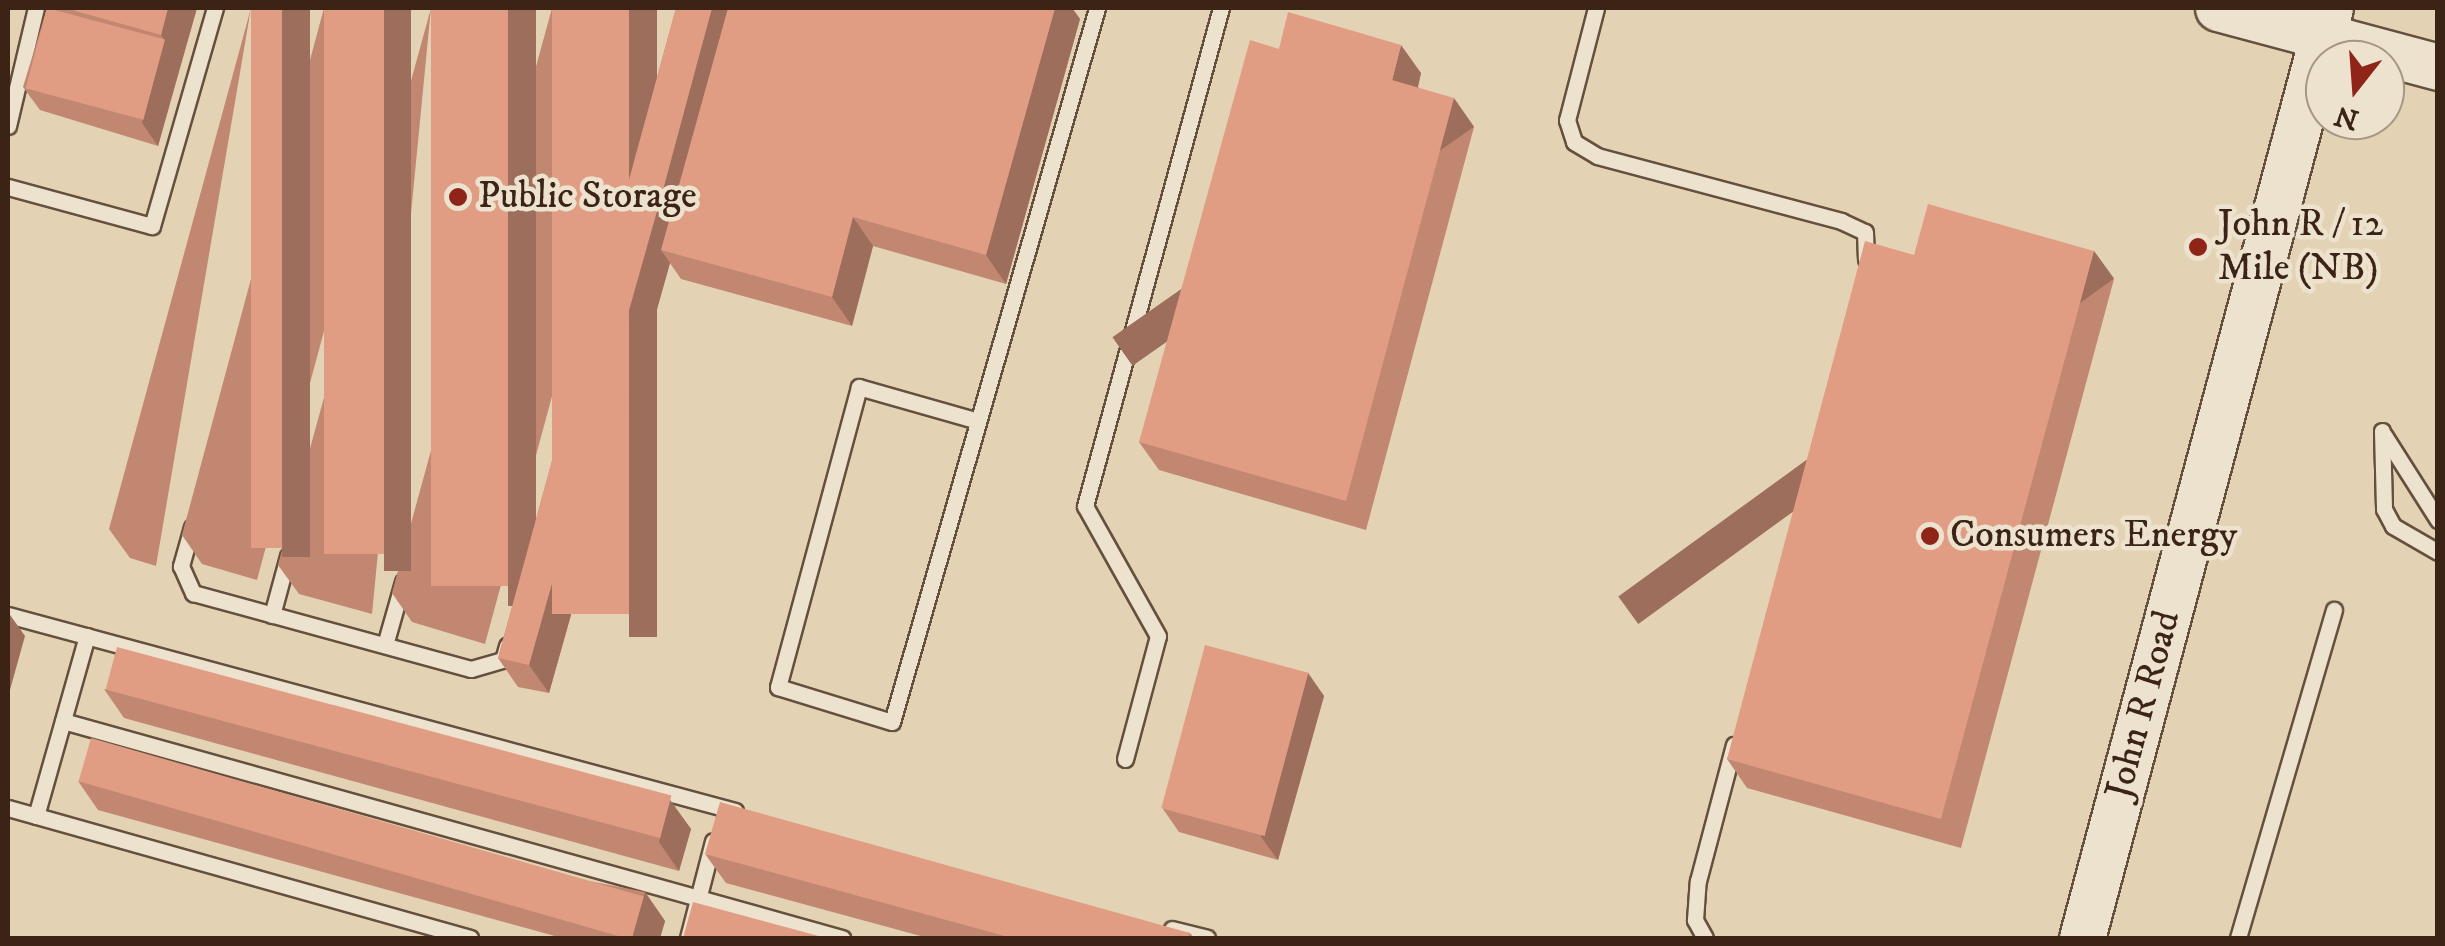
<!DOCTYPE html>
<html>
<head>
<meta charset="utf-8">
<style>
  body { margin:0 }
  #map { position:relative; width:2445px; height:946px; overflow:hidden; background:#e3d3b4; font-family:"IM FELL DW Pica",serif }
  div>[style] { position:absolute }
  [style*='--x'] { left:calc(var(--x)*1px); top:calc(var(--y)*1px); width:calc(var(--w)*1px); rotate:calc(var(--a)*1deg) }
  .roads { filter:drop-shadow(2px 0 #65503d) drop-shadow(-2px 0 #65503d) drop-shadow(0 2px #65503d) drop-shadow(0 -2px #65503d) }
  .lane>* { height:15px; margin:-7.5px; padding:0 7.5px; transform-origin:7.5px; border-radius:7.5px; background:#ede2ce }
  .secondary>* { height:45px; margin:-22.5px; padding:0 22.5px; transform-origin:22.5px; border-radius:22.5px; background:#ede2ce }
  .wall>* { inset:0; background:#c18771 }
  .shaded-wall>* { inset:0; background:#9d6e5c; transform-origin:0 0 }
  .building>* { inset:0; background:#e09d83; transform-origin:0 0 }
  .dots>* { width:28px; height:28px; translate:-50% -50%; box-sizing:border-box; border:5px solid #ede2ce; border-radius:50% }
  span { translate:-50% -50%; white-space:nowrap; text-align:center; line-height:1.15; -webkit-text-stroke:9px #ede2ce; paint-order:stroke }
  .poi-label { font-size:38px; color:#3b2415 }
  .left { translate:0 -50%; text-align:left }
  .street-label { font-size:38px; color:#3b2415 }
  .frame { position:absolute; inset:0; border:10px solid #3b2415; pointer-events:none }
  .north { position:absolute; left:2305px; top:40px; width:100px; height:100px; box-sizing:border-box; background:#ede2ce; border:2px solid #a69684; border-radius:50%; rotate:197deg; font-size:28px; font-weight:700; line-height:40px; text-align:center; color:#3b2415 }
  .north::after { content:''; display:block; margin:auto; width:35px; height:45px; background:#8f2418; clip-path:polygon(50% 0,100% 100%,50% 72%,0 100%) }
</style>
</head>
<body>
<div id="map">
  <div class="roads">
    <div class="lane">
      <div style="--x:1596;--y:8;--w:116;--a:104.5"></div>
      <div style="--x:1567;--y:120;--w:23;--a:72"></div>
      <div style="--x:1574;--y:142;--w:27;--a:31"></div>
      <div style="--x:1597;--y:156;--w:253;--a:14.9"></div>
      <div style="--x:1841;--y:221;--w:26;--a:25"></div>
      <div style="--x:1865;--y:232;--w:27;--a:88"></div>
      <div style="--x:8;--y:126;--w:121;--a:-76.7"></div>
      <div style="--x:8;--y:187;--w:149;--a:15.2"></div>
      <div style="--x:152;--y:226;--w:227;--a:-73.9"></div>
      <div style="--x:978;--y:421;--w:124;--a:-164.1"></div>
      <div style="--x:859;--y:387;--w:311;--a:105.1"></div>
      <div style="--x:778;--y:687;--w:119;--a:17.1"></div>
      <div style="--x:892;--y:722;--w:743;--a:-73.98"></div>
      <div style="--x:2382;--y:431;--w:78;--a:88.5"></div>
      <div style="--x:2384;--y:509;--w:19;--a:62"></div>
      <div style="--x:2393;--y:526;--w:52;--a:30"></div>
      <div style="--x:2384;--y:435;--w:101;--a:57.6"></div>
      <div style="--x:192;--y:527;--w:41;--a:105.8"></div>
      <div style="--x:181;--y:566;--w:30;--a:66"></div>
      <div style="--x:193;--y:593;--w:288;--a:15.3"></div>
      <div style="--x:471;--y:669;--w:33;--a:-16"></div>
      <div style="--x:503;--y:660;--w:15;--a:-74"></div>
      <div style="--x:8;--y:615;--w:753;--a:15.09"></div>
      <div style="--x:272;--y:615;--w:61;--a:-74.8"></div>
      <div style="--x:385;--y:645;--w:66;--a:-74.1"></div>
      <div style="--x:63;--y:721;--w:809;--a:15.57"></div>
      <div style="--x:1125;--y:759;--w:127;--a:-75"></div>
      <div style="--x:1158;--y:636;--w:149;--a:-119.3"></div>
      <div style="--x:1085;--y:506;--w:516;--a:-74.73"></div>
      <div style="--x:8;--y:808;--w:480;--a:15.7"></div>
      <div style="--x:36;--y:816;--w:187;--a:-74.2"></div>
      <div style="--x:1172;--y:929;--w:36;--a:14"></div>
      <div style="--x:688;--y:938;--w:100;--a:-75.5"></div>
      <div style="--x:1705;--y:938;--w:21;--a:-119"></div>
      <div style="--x:1695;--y:920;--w:39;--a:-86"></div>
      <div style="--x:1698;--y:881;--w:141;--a:-75.2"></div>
      <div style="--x:2238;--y:938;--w:342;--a:-73.7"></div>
    </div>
    <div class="secondary">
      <div style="--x:2218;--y:8;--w:228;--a:15"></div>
      <div style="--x:2082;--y:938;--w:962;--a:-75.07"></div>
    </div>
  </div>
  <div class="wall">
    <div style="clip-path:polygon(47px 8px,197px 8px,158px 146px,40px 110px,23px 87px)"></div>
    <div style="clip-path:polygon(251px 8px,156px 566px,130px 558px,109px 529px)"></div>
    <div style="clip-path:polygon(324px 8px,411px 8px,257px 580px,202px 564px,182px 535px)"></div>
    <div style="clip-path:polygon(431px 8px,372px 614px,299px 594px,278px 565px)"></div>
    <div style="clip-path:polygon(552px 8px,657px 8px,485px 644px,412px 622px,392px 593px)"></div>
    <div style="clip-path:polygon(676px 8px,1072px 8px,1080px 19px,1006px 284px,873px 246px,852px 326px,681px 279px,670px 263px,549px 693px,518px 687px,498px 658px)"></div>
    <div style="clip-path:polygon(1421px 73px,1418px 87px,1474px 127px,1366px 530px,1159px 470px,1139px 442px)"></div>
    <div style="clip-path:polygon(2094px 251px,2114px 279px,1961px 848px,1747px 788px,1727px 759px,1914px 255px)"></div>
    <div style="clip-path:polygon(1308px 673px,1324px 696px,1278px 860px,1179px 832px,1163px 809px)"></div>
    <div style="clip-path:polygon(104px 689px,670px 800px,691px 829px,679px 871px,124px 718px)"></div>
    <div style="clip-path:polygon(78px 781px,645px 892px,665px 921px,660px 938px,562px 938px,98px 810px)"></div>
    <div style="clip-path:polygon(705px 854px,1190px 933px,1194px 938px,928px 938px,726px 883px)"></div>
  </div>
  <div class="shaded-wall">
    <div style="clip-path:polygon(168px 8px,197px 8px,181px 64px,161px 35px)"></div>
    <div style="left:282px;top:8px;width:28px;height:549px"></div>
    <div style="left:384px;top:8px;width:27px;height:563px"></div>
    <div style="left:508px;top:8px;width:28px;height:598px"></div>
    <div style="left:629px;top:8px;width:28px;height:629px"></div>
    <div style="clip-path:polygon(712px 8px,740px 8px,661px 250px,670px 263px,549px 693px,529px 665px)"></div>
    <div style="clip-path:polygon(1055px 8px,1072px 8px,1080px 19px,1006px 284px,986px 255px)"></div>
    <div style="clip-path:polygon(165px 40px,181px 64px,158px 146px,142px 123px)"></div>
    <div style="clip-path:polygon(1401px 45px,1421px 73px,1413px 108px,1392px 80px)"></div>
    <div style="left:1454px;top:98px;width:35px;height:417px;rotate:55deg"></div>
    <div style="clip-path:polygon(853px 217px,873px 246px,852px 326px,832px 297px)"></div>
    <div style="left:2094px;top:251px;width:34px;height:588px;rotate:54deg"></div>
    <div style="clip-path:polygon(8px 612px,25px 636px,8px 697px)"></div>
    <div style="clip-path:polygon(1308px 673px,1324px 696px,1278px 860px,1261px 837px)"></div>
    <div style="clip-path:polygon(670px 800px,691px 829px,679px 871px,659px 842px)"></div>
    <div style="clip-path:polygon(645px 892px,665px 921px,660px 938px,635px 938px,633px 935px)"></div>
  </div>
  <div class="building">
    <div style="left:47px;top:8px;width:122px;height:83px;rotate:15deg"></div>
    <div style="clip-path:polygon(65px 8px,168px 8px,161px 35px)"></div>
    <div style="left:251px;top:8px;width:31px;height:540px"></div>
    <div style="left:324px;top:8px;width:60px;height:546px"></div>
    <div style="left:431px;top:8px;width:77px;height:578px"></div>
    <div style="left:552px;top:8px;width:77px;height:606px"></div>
    <div style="clip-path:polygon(676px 8px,712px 8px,663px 190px,529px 665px,498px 658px)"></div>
    <div style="clip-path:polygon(728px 8px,1055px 8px,986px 255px,853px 217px,832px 297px,661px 250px)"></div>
    <div style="clip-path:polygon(1288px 12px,1401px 45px,1392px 80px,1454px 98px,1346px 501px,1139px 442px,1250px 40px,1279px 49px)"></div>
    <div style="clip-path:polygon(1928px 204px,2094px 251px,1941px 819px,1727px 759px,1865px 241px,1914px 255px)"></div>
    <div style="left:1205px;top:645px;width:107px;height:169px;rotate:15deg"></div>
    <div style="left:117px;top:647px;width:574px;height:44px;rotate:15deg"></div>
    <div style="left:91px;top:738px;width:575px;height:45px;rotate:16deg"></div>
    <div style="clip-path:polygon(720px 802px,1190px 933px,1188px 938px,1012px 938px,705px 854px)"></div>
    <div style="clip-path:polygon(693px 902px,826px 938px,683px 938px)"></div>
  </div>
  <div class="dots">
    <div style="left:458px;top:197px;background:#8f2418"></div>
    <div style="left:2198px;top:247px;background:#8f2418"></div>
    <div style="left:1930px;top:536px;background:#8f2418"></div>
  </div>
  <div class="poi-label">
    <span class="left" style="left:478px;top:197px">Public Storage</span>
    <span class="left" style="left:2218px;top:247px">John R / 12<br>Mile (NB)</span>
    <span class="left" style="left:1950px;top:536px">Consumers Energy</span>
  </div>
  <div class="street-label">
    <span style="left:2144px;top:705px;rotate:-75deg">John R Road</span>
  </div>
  <div class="frame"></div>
  <div class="north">N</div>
</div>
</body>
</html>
